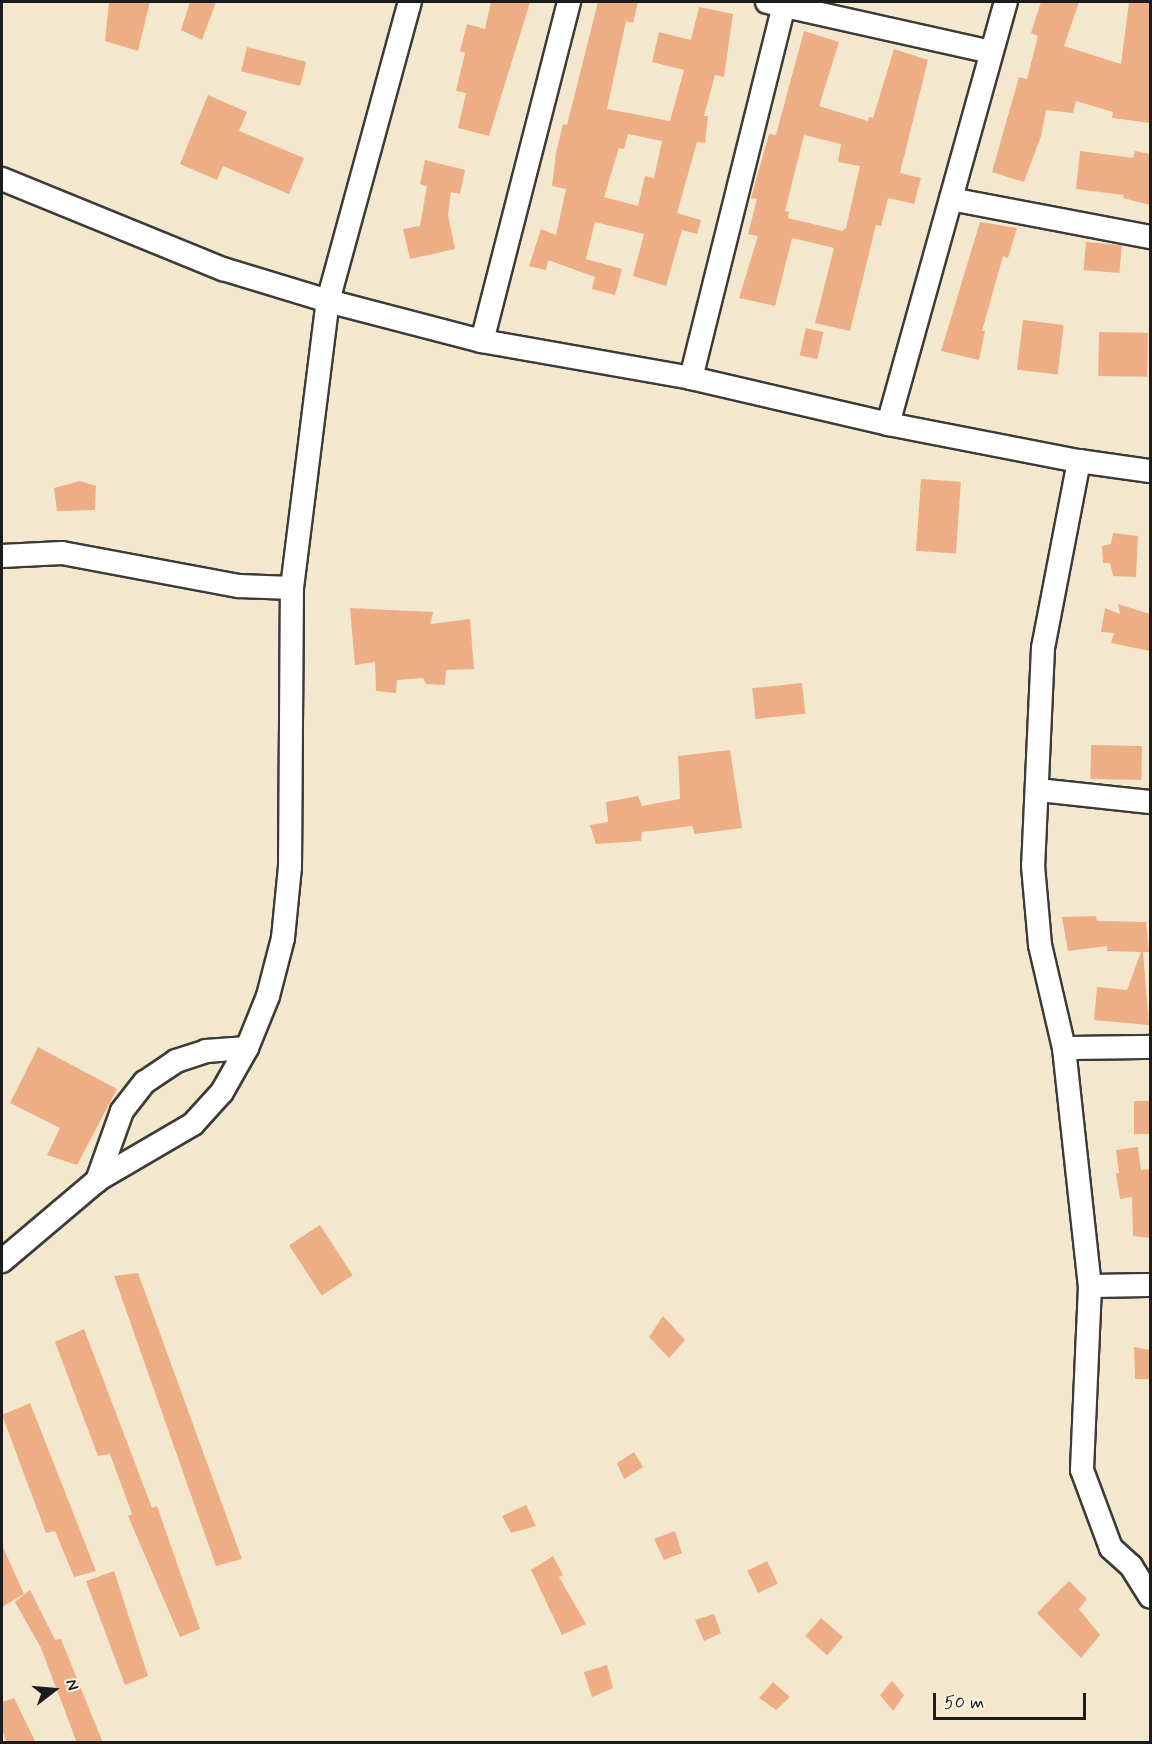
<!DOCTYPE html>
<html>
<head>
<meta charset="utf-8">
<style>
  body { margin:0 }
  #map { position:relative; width:1152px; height:1744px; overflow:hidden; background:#f3e8cd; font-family:Mynerve,sans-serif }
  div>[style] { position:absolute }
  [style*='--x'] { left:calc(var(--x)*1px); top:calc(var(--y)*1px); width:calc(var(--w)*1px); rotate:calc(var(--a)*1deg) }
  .building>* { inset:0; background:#edae86; transform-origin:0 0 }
  .roads { filter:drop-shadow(2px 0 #3c3b37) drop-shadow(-2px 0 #3c3b37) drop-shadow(0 2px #3c3b37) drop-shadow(0 -2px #3c3b37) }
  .minor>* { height:22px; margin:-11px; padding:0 11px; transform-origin:11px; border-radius:11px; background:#fff }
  span { translate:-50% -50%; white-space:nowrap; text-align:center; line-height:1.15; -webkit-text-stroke:5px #fcf5e5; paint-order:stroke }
  .frame { position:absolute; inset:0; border:3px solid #1c1c1c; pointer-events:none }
  .north { position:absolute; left:24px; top:1660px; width:60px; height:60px; -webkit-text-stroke:4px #fcf5e5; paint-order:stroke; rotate:74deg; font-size:16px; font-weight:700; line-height:24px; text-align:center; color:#1c1c1c }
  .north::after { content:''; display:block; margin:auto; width:21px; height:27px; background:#1c1c1c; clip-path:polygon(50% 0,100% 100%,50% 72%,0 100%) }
  .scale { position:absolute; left:933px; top:1693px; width:153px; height:27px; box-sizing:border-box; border:3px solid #1c1c1c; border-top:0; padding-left:8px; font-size:18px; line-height:21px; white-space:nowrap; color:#1c1c1c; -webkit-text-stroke:4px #fcf5e5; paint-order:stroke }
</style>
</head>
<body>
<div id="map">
  <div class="building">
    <div style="clip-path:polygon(109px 2px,150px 2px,138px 51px,105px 41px)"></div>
    <div style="clip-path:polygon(190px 2px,216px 2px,202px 40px,181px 30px)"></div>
    <div style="clip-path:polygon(491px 2px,530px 2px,489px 136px,458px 128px,466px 93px,456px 91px,465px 53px,460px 51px,467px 24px,485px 29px)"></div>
    <div style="clip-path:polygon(evenodd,598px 2px,638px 2px,633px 23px,626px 21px,607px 109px,670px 121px,684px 70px,652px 62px,659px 32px,691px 40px,699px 7px,733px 14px,724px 77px,715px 75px,704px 116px,708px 116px,705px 143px,697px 142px,677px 213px,701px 220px,697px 234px,682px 230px,666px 286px,633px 276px,644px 234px,595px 222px,586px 259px,622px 269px,615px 295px,592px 289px,595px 277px,548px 260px,546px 270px,529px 266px,541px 229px,556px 235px,566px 189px,552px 186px,556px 153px,563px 124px,567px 125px,598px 2px,628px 134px,662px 141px,654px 178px,645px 176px,638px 206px,604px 197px,619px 148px,624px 149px,628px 134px)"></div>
    <div style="clip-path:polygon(1041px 2px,1079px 2px,1064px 46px,1121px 64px,1129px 2px,1150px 2px,1150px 123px,1112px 118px,1113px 112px,1076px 101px,1073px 113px,1046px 110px,1041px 136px,1024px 182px,992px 172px,1019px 77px,1027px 79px,1038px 36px,1031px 33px)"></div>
    <div style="clip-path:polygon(evenodd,804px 31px,839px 42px,819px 106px,868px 121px,869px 117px,873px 118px,894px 49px,928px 60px,900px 173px,921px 178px,914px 204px,888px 198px,881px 226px,876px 225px,850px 331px,815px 323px,834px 248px,792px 238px,775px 306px,739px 298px,758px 236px,748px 234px,757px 199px,751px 198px,769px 134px,776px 135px,804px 31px,804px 135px,841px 144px,838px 162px,860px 166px,846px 228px,842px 231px,788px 218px,789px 212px,785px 211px,804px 135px)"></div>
    <div style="left:247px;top:47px;width:61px;height:25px;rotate:14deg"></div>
    <div style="clip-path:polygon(208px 95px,247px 112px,239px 131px,304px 158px,289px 194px,223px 166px,217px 180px,180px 164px)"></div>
    <div style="clip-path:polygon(1080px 151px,1133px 158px,1135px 151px,1150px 154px,1150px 205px,1123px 198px,1124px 195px,1076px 189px)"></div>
    <div style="clip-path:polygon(425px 160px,465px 170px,460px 194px,451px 192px,448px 215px,455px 249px,410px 259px,403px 229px,420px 226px,427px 186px,420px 184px)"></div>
    <div style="clip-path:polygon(980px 222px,1017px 228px,1008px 258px,1003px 256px,982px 331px,985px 331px,979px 360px,941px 351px)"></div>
    <div style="left:1086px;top:242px;width:36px;height:28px;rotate:5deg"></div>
    <div style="left:1023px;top:320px;width:41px;height:50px;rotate:7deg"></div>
    <div style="left:806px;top:328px;width:18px;height:28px;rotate:13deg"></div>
    <div style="left:1099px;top:332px;width:49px;height:44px;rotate:1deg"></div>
    <div style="left:921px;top:479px;width:40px;height:72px;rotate:4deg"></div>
    <div style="clip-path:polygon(80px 481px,96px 486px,95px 510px,57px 511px,54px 488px)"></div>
    <div style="clip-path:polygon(1113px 533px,1138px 536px,1136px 577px,1113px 576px,1110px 563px,1103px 563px,1102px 546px,1111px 544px)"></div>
    <div style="clip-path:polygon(1118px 604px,1150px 614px,1150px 651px,1111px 643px,1114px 633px,1101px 632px,1105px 608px,1120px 614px)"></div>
    <div style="clip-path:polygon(350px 608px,433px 612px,430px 624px,470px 619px,474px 669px,446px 670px,445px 685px,426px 684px,423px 678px,397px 680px,396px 693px,376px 691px,375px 662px,355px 665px)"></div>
    <div style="left:802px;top:683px;width:31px;height:50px;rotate:84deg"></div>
    <div style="left:1091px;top:745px;width:51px;height:34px;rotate:1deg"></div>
    <div style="clip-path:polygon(730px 750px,742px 828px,695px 834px,692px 826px,642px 832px,641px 841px,596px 844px,590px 825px,608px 822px,606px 802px,638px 796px,642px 806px,680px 799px,678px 756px)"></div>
    <div style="clip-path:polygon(1096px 916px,1097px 921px,1146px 922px,1149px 952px,1143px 952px,1149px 1025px,1094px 1020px,1097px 987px,1127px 990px,1141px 952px,1107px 951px,1107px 946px,1068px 951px,1062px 917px)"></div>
    <div style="clip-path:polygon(38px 1047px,117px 1089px,77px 1165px,47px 1155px,60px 1128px,10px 1103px)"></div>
    <div style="left:1134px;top:1101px;width:16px;height:33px"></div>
    <div style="clip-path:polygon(1138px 1147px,1141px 1170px,1150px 1169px,1150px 1238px,1133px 1236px,1132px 1197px,1120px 1199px,1116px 1173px,1119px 1173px,1116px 1150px)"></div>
    <div style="left:320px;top:1225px;width:60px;height:37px;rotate:57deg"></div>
    <div style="clip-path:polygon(138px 1273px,242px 1559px,216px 1566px,114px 1276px)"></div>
    <div style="clip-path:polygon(663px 1316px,685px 1340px,669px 1358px,649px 1337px)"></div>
    <div style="clip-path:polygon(84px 1329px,152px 1508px,157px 1506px,200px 1629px,180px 1637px,128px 1516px,132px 1514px,110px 1454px,98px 1456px,55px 1342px)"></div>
    <div style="clip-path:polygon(1134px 1347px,1150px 1350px,1150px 1379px,1135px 1379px)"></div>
    <div style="clip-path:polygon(30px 1403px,96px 1571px,74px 1577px,55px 1531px,46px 1533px,2px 1415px)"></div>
    <div style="clip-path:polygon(634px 1452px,643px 1467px,624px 1479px,617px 1463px)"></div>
    <div style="clip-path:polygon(526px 1505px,536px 1526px,511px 1533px,502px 1516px)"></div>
    <div style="clip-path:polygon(675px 1531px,682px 1553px,664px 1560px,654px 1539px)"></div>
    <div style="clip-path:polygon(2px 1545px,24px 1594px,2px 1607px)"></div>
    <div style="clip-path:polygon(553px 1556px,563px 1575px,559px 1577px,586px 1624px,562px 1635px,531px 1570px)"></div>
    <div style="left:767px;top:1561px;width:25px;height:22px;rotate:64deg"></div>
    <div style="clip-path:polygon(114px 1571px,148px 1676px,125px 1685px,86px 1581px)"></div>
    <div style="clip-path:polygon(1069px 1581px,1087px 1599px,1079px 1609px,1100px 1635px,1081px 1658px,1037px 1613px)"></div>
    <div style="clip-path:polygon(30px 1590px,55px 1640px,61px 1639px,103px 1743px,77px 1743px,41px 1648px,15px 1602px)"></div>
    <div style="clip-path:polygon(714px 1614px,721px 1633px,704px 1641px,695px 1620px)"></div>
    <div style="left:821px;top:1618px;width:29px;height:24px;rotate:41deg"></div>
    <div style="clip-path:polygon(607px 1665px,613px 1688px,592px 1697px,584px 1672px)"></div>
    <div style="clip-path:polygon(892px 1681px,904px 1695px,893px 1711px,880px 1695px)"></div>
    <div style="clip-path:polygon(773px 1682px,790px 1697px,776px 1710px,759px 1698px)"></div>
    <div style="clip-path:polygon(14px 1698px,36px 1743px,7px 1743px,2px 1730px,2px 1702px)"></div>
  </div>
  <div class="roads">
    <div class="minor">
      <div style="--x:767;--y:2;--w:229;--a:12.6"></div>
      <div style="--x:2;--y:179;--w:239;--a:22.2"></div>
      <div style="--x:223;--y:269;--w:110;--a:16.9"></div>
      <div style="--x:328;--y:301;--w:159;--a:14.6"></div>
      <div style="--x:482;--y:341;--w:212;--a:10"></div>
      <div style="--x:691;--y:378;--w:202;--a:13.1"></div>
      <div style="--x:888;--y:424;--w:195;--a:11"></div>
      <div style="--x:1079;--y:461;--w:72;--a:8"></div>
      <div style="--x:951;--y:199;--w:203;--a:10.8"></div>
      <div style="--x:482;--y:341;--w:350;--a:-75.6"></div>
      <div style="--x:691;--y:378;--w:384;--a:-76"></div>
      <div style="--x:888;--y:424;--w:438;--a:-74.4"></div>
      <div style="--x:1079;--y:461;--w:190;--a:100.9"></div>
      <div style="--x:1043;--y:648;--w:218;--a:92.6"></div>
      <div style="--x:1033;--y:866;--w:79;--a:84.9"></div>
      <div style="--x:1040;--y:945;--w:106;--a:76.9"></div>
      <div style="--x:1064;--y:1048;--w:239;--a:83.8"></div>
      <div style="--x:1090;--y:1286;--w:184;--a:92.5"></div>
      <div style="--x:1082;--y:1470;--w:83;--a:69.6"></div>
      <div style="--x:1111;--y:1548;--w:27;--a:42"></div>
      <div style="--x:1131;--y:1566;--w:36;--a:58"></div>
      <div style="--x:2;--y:556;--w:60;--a:-2.9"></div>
      <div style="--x:62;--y:553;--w:180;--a:10.6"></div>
      <div style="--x:239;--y:586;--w:53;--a:2.2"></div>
      <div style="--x:1039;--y:790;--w:112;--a:6.2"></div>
      <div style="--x:1064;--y:1048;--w:86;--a:-0.7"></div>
      <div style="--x:97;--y:1181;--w:74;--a:-70.3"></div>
      <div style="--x:122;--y:1111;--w:37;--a:-52"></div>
      <div style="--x:145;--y:1082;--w:37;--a:-34"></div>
      <div style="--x:176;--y:1061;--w:32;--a:-18"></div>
      <div style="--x:206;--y:1051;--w:41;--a:-4.2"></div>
      <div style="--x:2;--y:1261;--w:127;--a:-40.2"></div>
      <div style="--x:99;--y:1179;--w:109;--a:-30.3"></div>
      <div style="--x:193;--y:1124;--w:43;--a:-47.8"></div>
      <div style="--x:222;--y:1092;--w:51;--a:-60.4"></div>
      <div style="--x:247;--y:1048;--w:56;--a:-68"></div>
      <div style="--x:268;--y:996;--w:60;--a:-75.5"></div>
      <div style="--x:283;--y:938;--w:71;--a:-84.4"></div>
      <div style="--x:290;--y:867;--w:279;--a:-89.6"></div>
      <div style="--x:292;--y:588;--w:289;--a:-82.9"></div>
      <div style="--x:328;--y:301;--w:310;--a:-74.7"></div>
      <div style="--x:1090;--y:1286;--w:60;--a:-1"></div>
    </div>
  </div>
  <div class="frame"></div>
  <div class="north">N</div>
  <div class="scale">50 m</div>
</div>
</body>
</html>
